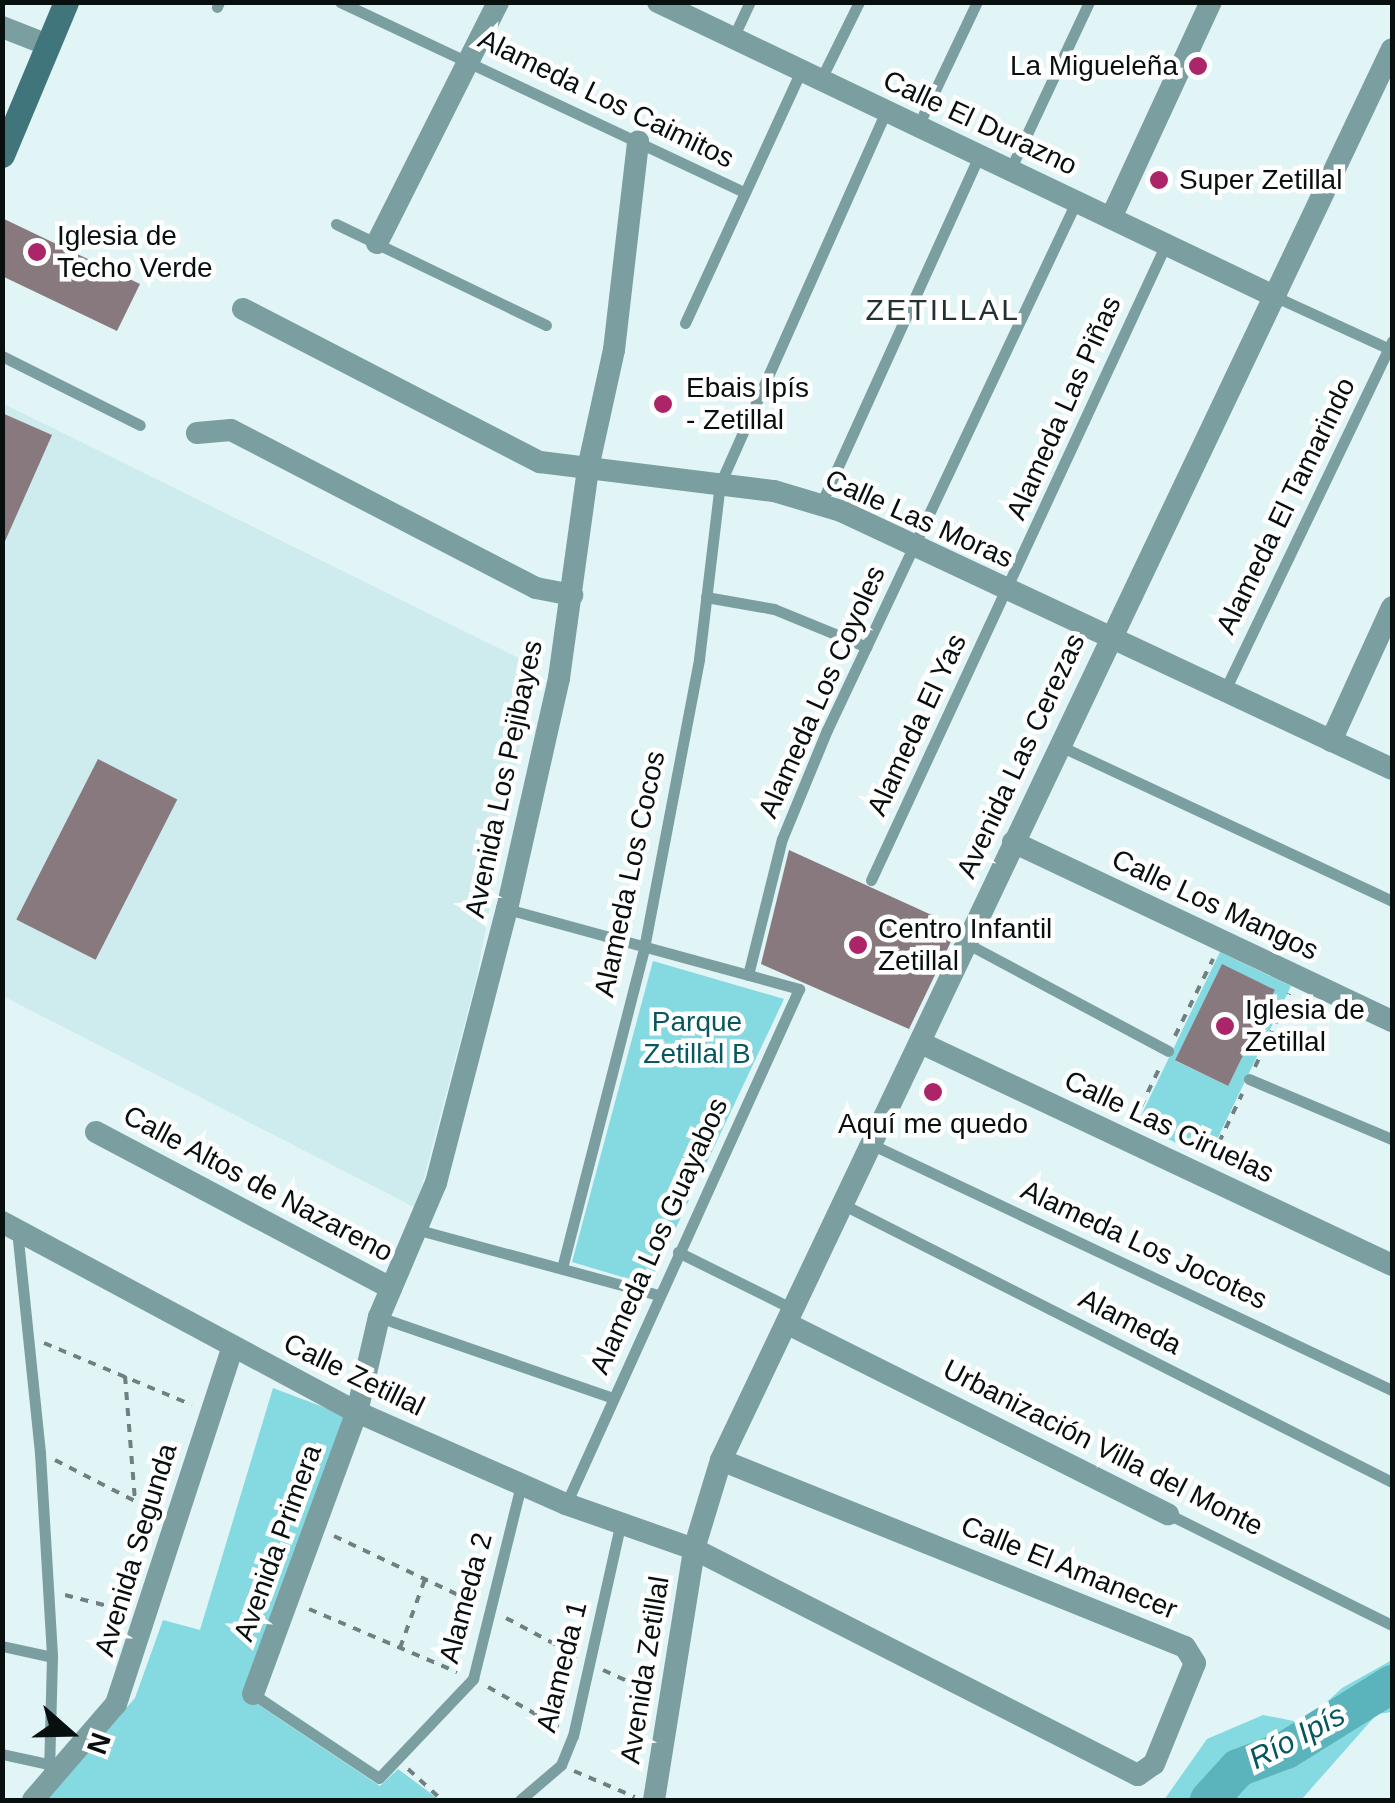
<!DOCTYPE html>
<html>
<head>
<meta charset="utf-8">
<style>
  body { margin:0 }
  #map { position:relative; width:1395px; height:1803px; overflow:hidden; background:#e1f4f6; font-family:Arial,sans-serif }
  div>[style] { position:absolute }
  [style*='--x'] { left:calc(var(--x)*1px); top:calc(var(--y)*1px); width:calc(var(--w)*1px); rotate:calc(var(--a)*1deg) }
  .built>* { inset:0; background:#ceebed }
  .green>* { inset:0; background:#85d9e1 }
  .river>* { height:38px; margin:-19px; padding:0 19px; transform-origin:19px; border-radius:19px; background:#5bb3bb }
  .building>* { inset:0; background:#88797e; transform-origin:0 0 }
  .path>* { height:4px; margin-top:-2px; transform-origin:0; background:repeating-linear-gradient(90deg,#727f80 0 8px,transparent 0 16px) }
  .lane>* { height:11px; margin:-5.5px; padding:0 5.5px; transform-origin:5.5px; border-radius:5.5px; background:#7b9ea1 }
  .street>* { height:22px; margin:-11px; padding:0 11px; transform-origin:11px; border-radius:11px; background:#7b9ea1 }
  .secondary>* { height:25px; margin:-12.5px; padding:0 12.5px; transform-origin:12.5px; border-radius:12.5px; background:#40767b }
  .dots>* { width:28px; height:28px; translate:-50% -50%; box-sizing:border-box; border:5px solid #fff; border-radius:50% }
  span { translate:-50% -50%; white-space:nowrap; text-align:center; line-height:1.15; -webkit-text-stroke:9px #fff; paint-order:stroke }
  .poi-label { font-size:28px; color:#080f0f }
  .right { translate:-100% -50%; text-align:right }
  .left { translate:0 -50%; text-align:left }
  .street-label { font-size:28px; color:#080f0f }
  .park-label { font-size:28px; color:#07575e }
  .neighbourhood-label { font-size:30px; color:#223133; letter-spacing:2.5px }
  .water-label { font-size:30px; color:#05565d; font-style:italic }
  .frame { position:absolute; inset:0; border:5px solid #080f0f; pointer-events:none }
  .north { position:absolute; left:20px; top:1683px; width:100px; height:100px; -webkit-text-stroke:8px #fff; paint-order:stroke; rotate:110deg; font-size:28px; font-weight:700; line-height:40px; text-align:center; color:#080f0f }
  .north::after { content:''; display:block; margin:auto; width:35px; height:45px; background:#080f0f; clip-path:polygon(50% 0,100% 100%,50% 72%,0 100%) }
</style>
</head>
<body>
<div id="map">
  <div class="built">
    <div style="clip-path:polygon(2px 403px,535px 666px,476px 980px,416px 1208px,3px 996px)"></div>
  </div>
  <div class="green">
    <div style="clip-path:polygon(evenodd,1220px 952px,1291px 986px,1208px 1158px,1137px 1124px,1220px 952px,1222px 965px,1275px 990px,1228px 1086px,1176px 1061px,1222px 965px)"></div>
    <div style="clip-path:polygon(653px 961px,784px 999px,649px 1285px,572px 1262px)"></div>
    <div style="clip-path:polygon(273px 1388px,347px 1416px,244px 1695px,380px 1786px,398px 1769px,437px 1798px,47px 1800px,135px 1698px,163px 1620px,200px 1630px)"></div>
    <div style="clip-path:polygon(1392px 1660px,1392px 1712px,1377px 1714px,1301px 1800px,1164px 1800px,1207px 1739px,1263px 1715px,1304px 1723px,1342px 1688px)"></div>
  </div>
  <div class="river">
    <div style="--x:1209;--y:1800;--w:43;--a:-47.8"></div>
    <div style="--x:1238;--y:1768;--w:51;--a:-20.6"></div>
    <div style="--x:1286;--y:1750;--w:125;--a:-31.9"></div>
  </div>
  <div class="building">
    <div style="clip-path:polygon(2px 218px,140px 284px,117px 331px,2px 276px)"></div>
    <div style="clip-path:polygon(2px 413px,52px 435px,2px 548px)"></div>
    <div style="left:98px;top:759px;width:89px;height:180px;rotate:27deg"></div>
    <div style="clip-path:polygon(789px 850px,958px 927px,909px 1029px,761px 964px)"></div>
    <div style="left:1222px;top:964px;width:59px;height:107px;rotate:26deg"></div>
  </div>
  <div class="path">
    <div style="--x:1175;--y:1036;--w:86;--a:-63.7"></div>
    <div style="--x:1255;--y:1067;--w:81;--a:-65"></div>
    <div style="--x:1134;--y:1121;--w:60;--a:-64.3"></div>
    <div style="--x:1212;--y:1157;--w:70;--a:-64.5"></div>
    <div style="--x:44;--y:1343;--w:160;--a:22.7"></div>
    <div style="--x:125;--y:1376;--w:125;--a:85.4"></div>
    <div style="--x:55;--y:1460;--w:116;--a:27.2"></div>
    <div style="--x:334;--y:1536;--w:156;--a:25.4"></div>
    <div style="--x:65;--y:1595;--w:60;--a:14.5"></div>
    <div style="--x:309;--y:1609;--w:161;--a:23.1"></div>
    <div style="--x:506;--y:1618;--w:81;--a:28.2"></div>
    <div style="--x:400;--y:1648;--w:73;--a:-70.1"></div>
    <div style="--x:603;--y:1670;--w:51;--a:24.5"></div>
    <div style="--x:488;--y:1687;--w:81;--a:29.7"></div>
    <div style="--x:408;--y:1769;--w:46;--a:42.4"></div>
    <div style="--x:574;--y:1771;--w:66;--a:23.1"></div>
  </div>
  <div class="lane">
    <div style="--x:340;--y:2;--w:443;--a:25.2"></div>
    <div style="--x:217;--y:7;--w:5;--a:-68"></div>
    <div style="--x:733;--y:38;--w:40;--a:-65"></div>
    <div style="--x:821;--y:79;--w:86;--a:-63.7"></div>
    <div style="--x:918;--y:126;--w:137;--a:-64.6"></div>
    <div style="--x:1010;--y:170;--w:186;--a:-64.8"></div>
    <div style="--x:336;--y:224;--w:233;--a:25.7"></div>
    <div style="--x:1276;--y:297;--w:128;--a:24.6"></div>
    <div style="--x:685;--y:323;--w:277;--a:-65.3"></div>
    <div style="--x:2;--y:356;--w:154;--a:26.6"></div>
    <div style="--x:821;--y:504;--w:383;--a:-65.6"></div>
    <div style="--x:706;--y:597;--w:69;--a:10"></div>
    <div style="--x:774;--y:609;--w:100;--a:22.2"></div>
    <div style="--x:1224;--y:692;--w:389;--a:-64.4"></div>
    <div style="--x:1060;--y:746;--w:366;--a:25"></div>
    <div style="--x:871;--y:880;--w:701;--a:-65.12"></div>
    <div style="--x:507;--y:909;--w:303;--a:15.3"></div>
    <div style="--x:799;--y:989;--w:565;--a:114.34"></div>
    <div style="--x:966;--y:943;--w:229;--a:28.1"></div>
    <div style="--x:748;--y:975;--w:140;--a:-76"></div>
    <div style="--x:782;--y:839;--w:118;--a:-67.6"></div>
    <div style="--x:827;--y:730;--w:584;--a:-64.75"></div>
    <div style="--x:1249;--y:1079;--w:155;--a:22.8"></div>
    <div style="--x:875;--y:1146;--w:572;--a:25.27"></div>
    <div style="--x:846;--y:1206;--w:612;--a:26.82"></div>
    <div style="--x:17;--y:1230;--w:224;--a:84.1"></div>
    <div style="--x:40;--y:1453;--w:204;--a:86.6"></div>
    <div style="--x:52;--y:1657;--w:117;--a:91.5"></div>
    <div style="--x:419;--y:1230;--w:249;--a:15.2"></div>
    <div style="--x:678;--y:1252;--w:131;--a:26.4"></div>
    <div style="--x:562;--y:1268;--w:330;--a:-75.6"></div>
    <div style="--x:644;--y:948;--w:294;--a:-79.2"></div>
    <div style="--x:699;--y:659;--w:176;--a:-83.2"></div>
    <div style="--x:720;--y:484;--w:408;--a:-66"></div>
    <div style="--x:379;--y:1317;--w:248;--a:19.1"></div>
    <div style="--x:1168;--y:1514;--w:250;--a:26.4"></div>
    <div style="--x:2;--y:1646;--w:51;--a:12.4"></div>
    <div style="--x:253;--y:1694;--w:151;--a:33.7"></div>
    <div style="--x:379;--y:1778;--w:137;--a:-46.5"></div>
    <div style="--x:473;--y:1679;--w:200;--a:-76.1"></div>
    <div style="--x:2;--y:1754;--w:56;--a:12.3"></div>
    <div style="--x:520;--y:1800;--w:54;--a:-40.5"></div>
    <div style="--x:561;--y:1765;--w:31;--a:-68"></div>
    <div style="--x:573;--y:1736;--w:215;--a:-77.4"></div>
  </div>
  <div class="street">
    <div style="--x:658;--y:2;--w:685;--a:25.52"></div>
    <div style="--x:2;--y:27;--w:49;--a:21.4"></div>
    <div style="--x:1111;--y:218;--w:238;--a:-65.2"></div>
    <div style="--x:377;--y:243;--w:270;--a:-63.3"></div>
    <div style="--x:243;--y:309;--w:334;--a:27.3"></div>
    <div style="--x:540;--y:462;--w:236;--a:7.1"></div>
    <div style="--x:774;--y:491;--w:70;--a:16.6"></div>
    <div style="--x:841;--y:511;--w:608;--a:25.09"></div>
    <div style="--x:197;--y:433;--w:34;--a:-5"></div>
    <div style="--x:231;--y:430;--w:343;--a:27.4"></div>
    <div style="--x:536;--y:588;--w:37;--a:11"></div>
    <div style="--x:1331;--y:741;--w:147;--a:-65.5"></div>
    <div style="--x:1013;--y:842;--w:419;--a:25.3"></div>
    <div style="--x:921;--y:1043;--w:521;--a:25.24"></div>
    <div style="--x:96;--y:1132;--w:334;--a:27.9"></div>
    <div style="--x:2;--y:1222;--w:403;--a:28.2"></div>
    <div style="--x:357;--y:1412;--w:228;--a:23.8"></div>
    <div style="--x:566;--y:1504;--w:136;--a:19.4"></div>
    <div style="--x:694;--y:1549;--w:498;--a:27"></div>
    <div style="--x:1138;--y:1775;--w:19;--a:-35"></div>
    <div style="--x:1154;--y:1764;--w:109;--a:-67.9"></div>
    <div style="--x:1195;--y:1663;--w:19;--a:-122"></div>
    <div style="--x:1185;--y:1647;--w:500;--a:-158.05"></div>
    <div style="--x:788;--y:1324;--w:425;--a:26.6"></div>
    <div style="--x:253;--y:1694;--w:301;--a:-69.8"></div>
    <div style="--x:357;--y:1412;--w:98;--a:-77"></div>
    <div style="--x:379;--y:1317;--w:146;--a:-67"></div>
    <div style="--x:436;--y:1183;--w:283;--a:-75.5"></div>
    <div style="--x:507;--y:909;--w:237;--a:-77.3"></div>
    <div style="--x:559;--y:678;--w:212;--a:-82.1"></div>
    <div style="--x:588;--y:468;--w:121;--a:-77.6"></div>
    <div style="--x:614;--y:350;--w:210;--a:-83.4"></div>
    <div style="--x:33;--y:1800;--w:127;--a:-49.2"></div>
    <div style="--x:116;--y:1704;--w:373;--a:-71.9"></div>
    <div style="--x:654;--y:1800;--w:254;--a:-80.9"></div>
    <div style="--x:694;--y:1549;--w:93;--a:-73.1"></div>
    <div style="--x:721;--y:1460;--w:1562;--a:-64.57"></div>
  </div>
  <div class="secondary">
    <div style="--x:2;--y:155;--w:166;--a:-67.3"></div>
  </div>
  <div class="dots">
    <div style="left:1198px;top:66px;background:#ad2569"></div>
    <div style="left:1159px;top:180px;background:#ad2569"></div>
    <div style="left:37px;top:252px;background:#ad2569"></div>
    <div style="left:663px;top:404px;background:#ad2569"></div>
    <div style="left:858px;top:945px;background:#ad2569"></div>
    <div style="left:1225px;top:1026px;background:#ad2569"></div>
    <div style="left:933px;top:1092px;background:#ad2569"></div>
  </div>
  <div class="poi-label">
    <span class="right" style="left:1178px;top:66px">La Migueleña</span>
    <span class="left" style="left:1179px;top:180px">Super Zetillal</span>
    <span class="left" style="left:57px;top:252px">Iglesia de<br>Techo Verde</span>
    <span class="left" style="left:686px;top:404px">Ebais Ipís<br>- Zetillal</span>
    <span class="left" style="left:878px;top:945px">Centro Infantil<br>Zetillal</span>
    <span class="left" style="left:1245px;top:1026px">Iglesia de<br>Zetillal</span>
    <span style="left:933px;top:1124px">Aquí me quedo</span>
  </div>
  <div class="street-label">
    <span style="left:606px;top:99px;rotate:26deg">Alameda Los Caimitos</span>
    <span style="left:980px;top:123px;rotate:25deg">Calle El Durazno</span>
    <span style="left:1064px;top:408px;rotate:-66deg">Alameda Las Piñas</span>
    <span style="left:1286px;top:506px;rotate:-64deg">Alameda El Tamarindo</span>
    <span style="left:919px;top:519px;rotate:24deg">Calle Las Moras</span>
    <span style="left:822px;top:692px;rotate:-66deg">Alameda Los Coyoles</span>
    <span style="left:917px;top:725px;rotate:-65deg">Alameda El Yas</span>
    <span style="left:1021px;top:756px;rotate:-65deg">Avenida Las Cerezas</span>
    <span style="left:504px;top:779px;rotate:-78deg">Avenida Los Pejibayes</span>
    <span style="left:630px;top:874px;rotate:-78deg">Alameda Los Cocos</span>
    <span style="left:1215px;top:905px;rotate:25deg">Calle Los Mangos</span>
    <span style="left:1169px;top:1127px;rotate:25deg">Calle Las Ciruelas</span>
    <span style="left:258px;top:1184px;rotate:28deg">Calle Altos de Nazareno</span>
    <span style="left:659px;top:1236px;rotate:-66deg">Alameda Los Guayabos</span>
    <span style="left:1144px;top:1245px;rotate:25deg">Alameda Los Jocotes</span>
    <span style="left:1130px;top:1322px;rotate:27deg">Alameda</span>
    <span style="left:354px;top:1375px;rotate:26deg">Calle Zetillal</span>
    <span style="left:1103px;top:1448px;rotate:27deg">Urbanización Villa del Monte</span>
    <span style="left:278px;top:1543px;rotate:-70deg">Avenida Primera</span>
    <span style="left:136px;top:1550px;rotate:-73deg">Avenida Segunda</span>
    <span style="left:1069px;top:1568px;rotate:22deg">Calle El Amanecer</span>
    <span style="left:466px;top:1598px;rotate:-75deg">Alameda 2</span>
    <span style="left:562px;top:1667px;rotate:-76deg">Alameda 1</span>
    <span style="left:645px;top:1670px;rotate:-81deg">Avenida Zetillal</span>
  </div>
  <div class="park-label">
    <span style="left:697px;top:1038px">Parque<br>Zetillal B</span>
  </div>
  <div class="neighbourhood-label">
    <span style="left:943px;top:310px">ZETILLAL</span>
  </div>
  <div class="water-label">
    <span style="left:1297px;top:1737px;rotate:-28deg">Río Ipís</span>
  </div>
  <div class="frame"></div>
  <div class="north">N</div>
</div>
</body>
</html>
